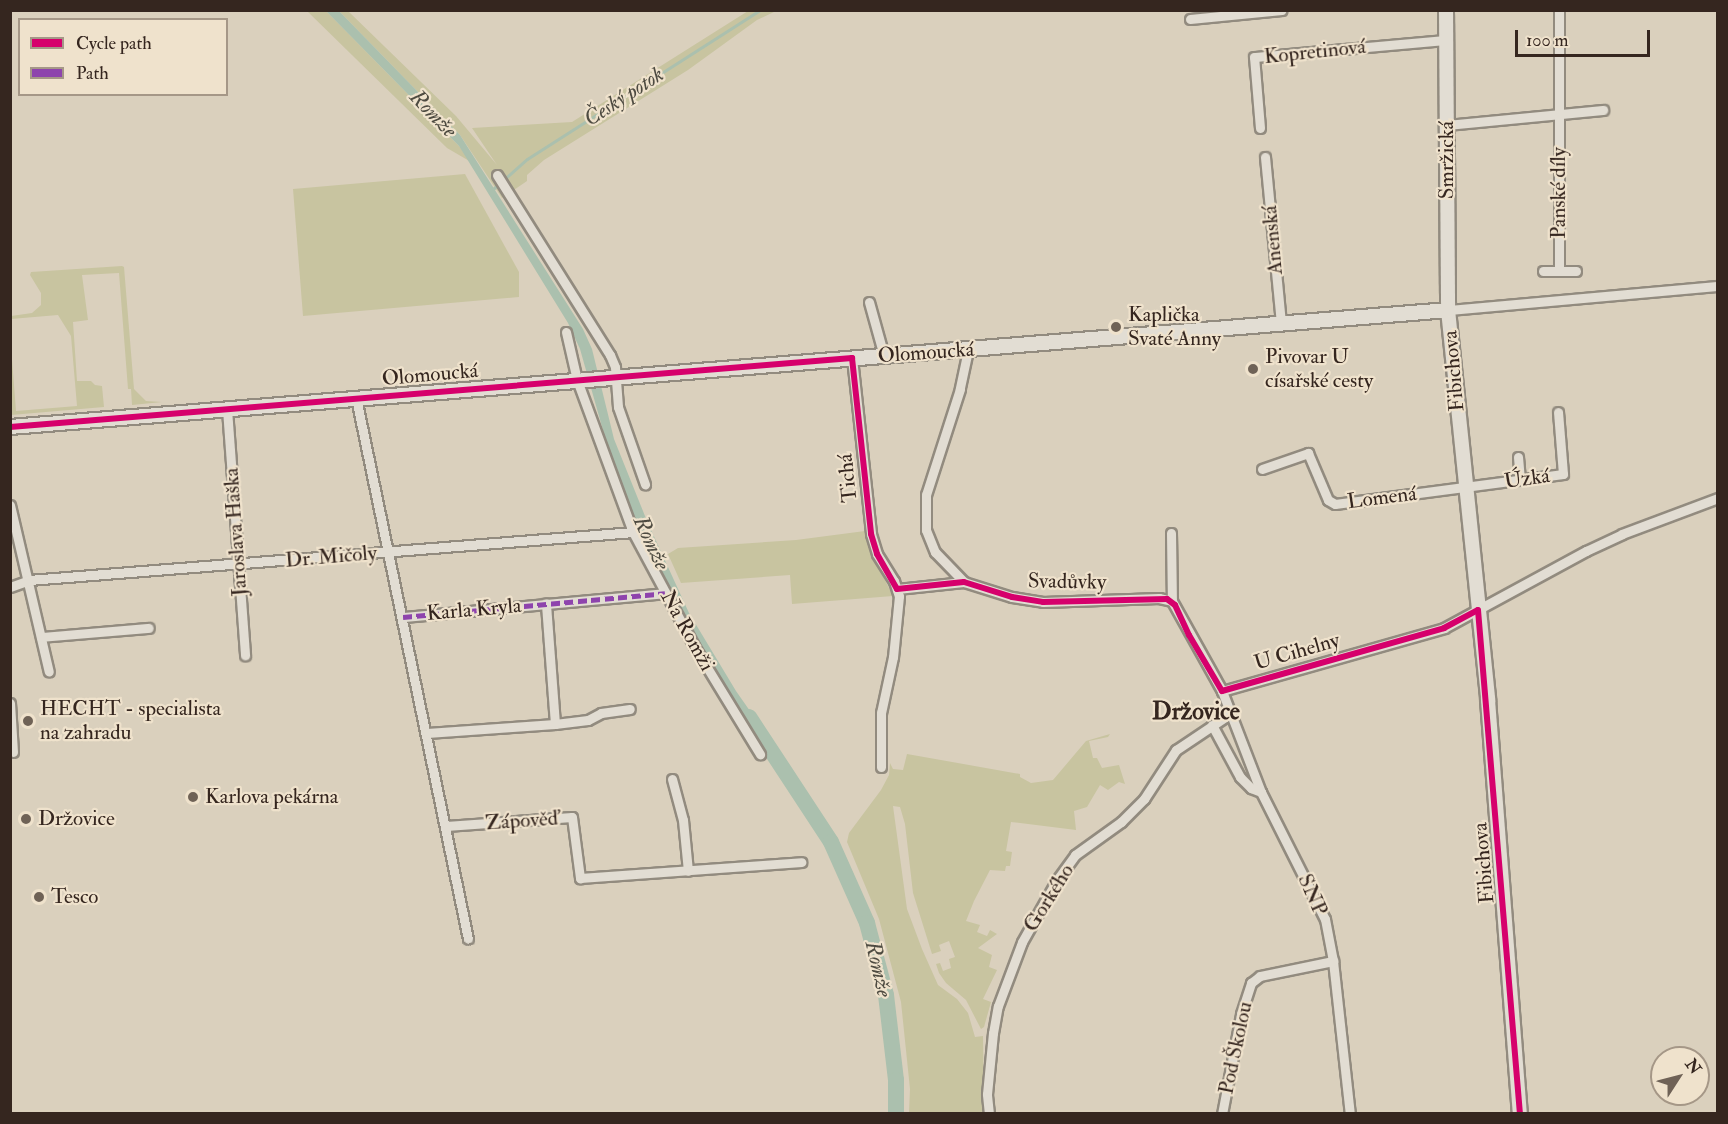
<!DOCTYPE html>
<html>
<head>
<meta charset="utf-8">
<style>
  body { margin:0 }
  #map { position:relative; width:1728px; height:1124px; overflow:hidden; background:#dad0bd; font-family:"IM FELL Double Pica",serif }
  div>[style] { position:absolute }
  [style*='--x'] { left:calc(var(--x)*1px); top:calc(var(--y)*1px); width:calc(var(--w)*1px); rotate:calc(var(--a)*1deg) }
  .green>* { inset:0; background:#c8c4a0 }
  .water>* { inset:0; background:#abc0ae }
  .stream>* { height:3px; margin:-1.5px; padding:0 1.5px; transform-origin:1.5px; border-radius:1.5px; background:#abc0ae }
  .river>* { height:16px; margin:-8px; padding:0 8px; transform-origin:8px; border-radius:8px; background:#abc0ae }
  .roads { filter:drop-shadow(2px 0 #928b7f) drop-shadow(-2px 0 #928b7f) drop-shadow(0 2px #928b7f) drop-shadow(0 -2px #928b7f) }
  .street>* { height:9px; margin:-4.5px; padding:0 4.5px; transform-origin:4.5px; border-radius:4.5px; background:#e2ddd3 }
  .secondary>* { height:14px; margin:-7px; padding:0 7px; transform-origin:7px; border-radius:7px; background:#e2ddd3 }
  .quiet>* { height:4.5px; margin-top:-2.25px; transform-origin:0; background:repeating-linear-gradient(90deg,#8e44ad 0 9px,transparent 0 13.5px) }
  .cycleway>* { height:6px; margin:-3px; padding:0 3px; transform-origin:3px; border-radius:3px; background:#d6006c }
  .dots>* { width:16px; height:16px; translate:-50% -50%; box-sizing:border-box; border:3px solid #efe2cc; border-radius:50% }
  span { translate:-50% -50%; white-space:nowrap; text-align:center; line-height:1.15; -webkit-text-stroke:4.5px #efe2cc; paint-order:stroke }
  .street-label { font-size:21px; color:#35261f }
  .poi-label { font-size:21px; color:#35261f }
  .left { translate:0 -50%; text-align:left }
  .water-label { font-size:22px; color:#4e4b41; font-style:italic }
  .quarter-label { font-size:24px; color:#35261f; font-weight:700 }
  .frame { position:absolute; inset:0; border:12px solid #35261f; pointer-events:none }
  .legend { position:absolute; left:18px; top:18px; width:210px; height:78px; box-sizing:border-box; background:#efe2cc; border:2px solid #a59787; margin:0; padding:8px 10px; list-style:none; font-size:18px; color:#35261f }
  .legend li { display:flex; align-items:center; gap:12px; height:30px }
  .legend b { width:30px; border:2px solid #a59787 }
  .north { position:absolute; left:1650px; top:1046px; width:60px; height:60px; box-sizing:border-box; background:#efe2cc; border:2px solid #a59787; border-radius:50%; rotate:54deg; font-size:16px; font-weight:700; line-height:24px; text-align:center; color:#35261f }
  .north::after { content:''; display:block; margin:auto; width:21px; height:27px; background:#6f6256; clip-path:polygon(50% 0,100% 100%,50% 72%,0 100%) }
  .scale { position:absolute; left:1515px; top:30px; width:135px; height:27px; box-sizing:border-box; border:3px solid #35261f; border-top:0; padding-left:8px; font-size:18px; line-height:21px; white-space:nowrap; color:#35261f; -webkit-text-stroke:4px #efe2cc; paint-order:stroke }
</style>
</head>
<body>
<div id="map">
  <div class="green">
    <div style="clip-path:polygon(307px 11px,326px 11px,459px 146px,471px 162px,447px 148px)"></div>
    <div style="clip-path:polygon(339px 11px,348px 11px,456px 116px,497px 165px,472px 128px,572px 122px,748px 11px,776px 11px,757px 20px,688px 70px,544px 160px,527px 175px,527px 181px,502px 198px,460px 135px)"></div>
    <div style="clip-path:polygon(465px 174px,519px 272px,519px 297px,303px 316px,293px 189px)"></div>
    <div style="clip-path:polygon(122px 266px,124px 267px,134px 389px,146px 401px,162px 402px,132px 405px,131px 389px,128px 389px,119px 273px,82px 275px,88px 320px,73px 322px,77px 381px,91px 381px,95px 385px,102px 386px,104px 407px,11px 415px,11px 346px,16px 411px,77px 406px,71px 336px,58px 315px,11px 319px,11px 316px,32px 313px,41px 305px,41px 293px,30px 275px,31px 272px)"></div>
    <div style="clip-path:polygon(865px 531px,869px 549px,893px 596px,792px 604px,790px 575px,681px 583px,668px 554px,678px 548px,796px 540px)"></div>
    <div style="clip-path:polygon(1110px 734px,1108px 737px,1089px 741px,1093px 758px,1097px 758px,1102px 768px,1119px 765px,1125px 784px,1119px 782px,1108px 790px,1100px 785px,1087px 807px,1074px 811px,1076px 830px,1011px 822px,1006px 851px,1012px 852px,1010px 866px,1006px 866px,1005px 871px,990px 870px,974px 901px,966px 921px,980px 925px,977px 932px,987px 936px,990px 930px,997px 934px,978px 948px,992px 955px,989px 967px,997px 970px,983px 999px,991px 1002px,984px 1027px,981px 1029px,966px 1000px,946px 983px,939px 973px,936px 964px,940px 963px,943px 971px,951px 968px,949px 959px,955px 957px,949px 941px,939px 945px,941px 951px,932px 954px,913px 893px,905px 824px,900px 807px,893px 806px,907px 909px,922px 949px,938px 985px,957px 999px,968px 1013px,975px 1037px,983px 1036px,984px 1113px,909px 1113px,910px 1089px,901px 1002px,879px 919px,847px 842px,849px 833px,881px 790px,889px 775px,890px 763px,893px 769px,903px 770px,907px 754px,1020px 774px,1020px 777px,1031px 783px,1053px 780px,1086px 741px)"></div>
  </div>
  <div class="water">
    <div style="clip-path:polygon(326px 11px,339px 11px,460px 135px,583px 329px,592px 349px,614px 439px,647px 521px,689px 613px,736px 691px,764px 731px,756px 737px,715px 674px,640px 532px,608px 448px,580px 349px,568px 323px,459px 146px)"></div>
  </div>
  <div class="stream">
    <div style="--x:493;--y:189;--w:45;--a:-41.4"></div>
    <div style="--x:527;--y:159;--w:277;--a:-32.6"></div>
  </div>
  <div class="river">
    <div style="--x:749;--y:717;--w:149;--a:56.7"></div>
    <div style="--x:831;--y:842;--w:89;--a:66"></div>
    <div style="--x:867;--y:923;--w:74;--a:75.2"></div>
    <div style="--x:886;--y:995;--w:86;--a:83.3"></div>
    <div style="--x:896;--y:1080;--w:34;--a:90"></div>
  </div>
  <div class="roads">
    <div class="street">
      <div style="--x:1559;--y:10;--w:261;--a:90"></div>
      <div style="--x:1190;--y:19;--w:92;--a:-5.6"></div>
      <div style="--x:1446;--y:125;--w:158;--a:-5.5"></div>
      <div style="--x:1260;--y:128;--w:71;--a:-94.8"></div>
      <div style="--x:1254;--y:57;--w:193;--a:-5.1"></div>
      <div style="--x:1265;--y:157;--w:168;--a:84.5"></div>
      <div style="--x:497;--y:175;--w:213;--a:57.9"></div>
      <div style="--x:610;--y:355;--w:13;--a:67"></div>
      <div style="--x:615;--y:367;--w:40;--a:85.7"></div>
      <div style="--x:618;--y:407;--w:82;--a:70.7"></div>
      <div style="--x:1543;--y:271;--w:33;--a:0"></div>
      <div style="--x:869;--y:302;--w:56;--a:74.5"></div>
      <div style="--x:1448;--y:310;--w:271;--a:-5.1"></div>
      <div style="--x:566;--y:332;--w:49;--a:77.1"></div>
      <div style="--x:577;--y:380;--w:162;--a:69.8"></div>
      <div style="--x:633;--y:532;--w:129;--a:61.8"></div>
      <div style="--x:694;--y:646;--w:127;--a:58.6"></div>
      <div style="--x:968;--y:350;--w:40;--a:102"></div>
      <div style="--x:960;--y:389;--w:111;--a:107.8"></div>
      <div style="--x:926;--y:495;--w:35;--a:90"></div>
      <div style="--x:926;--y:530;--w:24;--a:68"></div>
      <div style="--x:935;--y:552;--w:42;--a:46"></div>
      <div style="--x:964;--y:582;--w:50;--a:17.4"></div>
      <div style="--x:1012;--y:597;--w:31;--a:9"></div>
      <div style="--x:1043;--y:602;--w:116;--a:-2"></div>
      <div style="--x:1159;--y:598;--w:13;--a:13"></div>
      <div style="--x:852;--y:358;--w:177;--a:83.8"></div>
      <div style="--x:871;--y:534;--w:21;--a:73"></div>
      <div style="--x:877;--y:554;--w:32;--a:58"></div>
      <div style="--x:894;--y:581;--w:16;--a:72"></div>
      <div style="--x:899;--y:596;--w:61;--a:95.6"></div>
      <div style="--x:893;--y:657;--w:57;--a:102.1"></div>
      <div style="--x:881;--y:713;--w:54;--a:90"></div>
      <div style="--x:356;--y:398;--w:552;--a:78.3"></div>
      <div style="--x:227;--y:409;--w:247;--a:85.8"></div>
      <div style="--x:1518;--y:457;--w:23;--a:85"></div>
      <div style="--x:1262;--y:469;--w:49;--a:-19.2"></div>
      <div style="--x:1308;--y:453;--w:51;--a:66.9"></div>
      <div style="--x:1328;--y:500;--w:8;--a:30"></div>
      <div style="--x:1335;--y:504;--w:230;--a:-7.5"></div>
      <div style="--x:1563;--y:474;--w:62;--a:-94.6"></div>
      <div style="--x:10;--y:505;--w:171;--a:76.9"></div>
      <div style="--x:1171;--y:533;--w:68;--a:89.2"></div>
      <div style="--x:1172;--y:601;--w:103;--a:60.9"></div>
      <div style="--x:1222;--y:691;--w:108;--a:68.9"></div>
      <div style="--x:1261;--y:792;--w:142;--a:63.3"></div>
      <div style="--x:1325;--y:919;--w:43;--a:79.2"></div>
      <div style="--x:1333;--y:961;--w:154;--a:83.7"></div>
      <div style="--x:10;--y:587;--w:20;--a:-20"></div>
      <div style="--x:29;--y:580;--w:606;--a:-4.54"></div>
      <div style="--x:897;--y:589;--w:67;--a:-6"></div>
      <div style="--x:403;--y:617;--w:263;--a:-5.2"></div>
      <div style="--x:41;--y:637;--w:108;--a:-4.8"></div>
      <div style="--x:1222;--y:691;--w:231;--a:-15.8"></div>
      <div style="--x:1444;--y:628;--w:162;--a:-28.5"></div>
      <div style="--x:1586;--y:551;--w:40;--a:-25"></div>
      <div style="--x:1622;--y:534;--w:103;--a:-20.6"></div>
      <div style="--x:10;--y:703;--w:49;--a:86.5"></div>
      <div style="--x:555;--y:724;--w:33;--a:-7"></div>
      <div style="--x:588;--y:720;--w:15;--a:-28"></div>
      <div style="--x:601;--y:713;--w:29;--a:-8"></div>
      <div style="--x:1212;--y:725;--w:59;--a:61.7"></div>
      <div style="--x:1240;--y:777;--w:16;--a:45"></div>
      <div style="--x:1251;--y:788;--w:11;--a:22"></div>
      <div style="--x:427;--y:733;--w:128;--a:-4"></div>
      <div style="--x:555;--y:724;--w:121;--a:-94.3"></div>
      <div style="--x:672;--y:779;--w:42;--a:75"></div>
      <div style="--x:683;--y:820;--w:51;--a:84.4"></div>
      <div style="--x:446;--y:826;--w:126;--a:-4.1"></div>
      <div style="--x:572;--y:817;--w:62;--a:82.5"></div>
      <div style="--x:580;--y:878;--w:222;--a:-4.1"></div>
      <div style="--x:989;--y:1114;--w:20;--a:-96"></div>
      <div style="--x:987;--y:1094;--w:61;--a:-84.4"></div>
      <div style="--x:993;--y:1033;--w:27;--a:-80"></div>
      <div style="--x:998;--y:1006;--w:68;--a:-69.4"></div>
      <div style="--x:1022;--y:942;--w:71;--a:-60.6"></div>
      <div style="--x:1057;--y:880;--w:31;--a:-54"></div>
      <div style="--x:1075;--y:855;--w:57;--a:-35.7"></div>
      <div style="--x:1121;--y:822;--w:33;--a:-45"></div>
      <div style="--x:1144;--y:799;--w:59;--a:-56.9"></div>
      <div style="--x:1176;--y:750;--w:66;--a:-33.9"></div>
      <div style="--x:1222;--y:1114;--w:102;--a:-79.2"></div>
      <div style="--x:1241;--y:1014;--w:33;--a:-72"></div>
      <div style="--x:1251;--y:983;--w:11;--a:-38"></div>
      <div style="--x:1260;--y:976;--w:75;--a:-11.6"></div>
    </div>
    <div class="secondary">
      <div style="--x:1446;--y:10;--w:300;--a:89.6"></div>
      <div style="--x:1448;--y:310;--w:392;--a:84.1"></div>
      <div style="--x:1488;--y:700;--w:415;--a:85.6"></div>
      <div style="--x:10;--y:427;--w:1443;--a:-4.65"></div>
    </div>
  </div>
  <div class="quiet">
    <div style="--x:403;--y:617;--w:263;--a:-5.2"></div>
  </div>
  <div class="cycleway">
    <div style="--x:10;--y:427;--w:845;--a:-4.68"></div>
    <div style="--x:852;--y:358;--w:177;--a:83.8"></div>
    <div style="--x:871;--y:534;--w:21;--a:73"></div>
    <div style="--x:877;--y:554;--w:40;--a:60.3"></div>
    <div style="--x:897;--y:589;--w:67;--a:-6"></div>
    <div style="--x:964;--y:582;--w:50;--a:17.4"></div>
    <div style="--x:1012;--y:597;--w:31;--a:9"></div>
    <div style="--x:1043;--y:602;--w:124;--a:-1.4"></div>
    <div style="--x:1167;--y:599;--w:10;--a:37"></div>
    <div style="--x:1175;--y:605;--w:33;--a:65"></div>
    <div style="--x:1189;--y:635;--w:65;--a:59.5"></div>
    <div style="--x:1222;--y:691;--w:231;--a:-15.8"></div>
    <div style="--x:1444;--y:628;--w:38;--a:-28"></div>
    <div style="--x:1478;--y:610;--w:506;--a:85.24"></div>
  </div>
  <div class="dots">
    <div style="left:1116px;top:327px;background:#6f6256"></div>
    <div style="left:1253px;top:369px;background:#6f6256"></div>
    <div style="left:28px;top:721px;background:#6f6256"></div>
    <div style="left:193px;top:797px;background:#6f6256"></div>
    <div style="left:26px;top:819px;background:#6f6256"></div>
    <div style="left:39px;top:897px;background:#6f6256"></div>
  </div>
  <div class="street-label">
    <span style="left:1315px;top:52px;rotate:-6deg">Kopretinová</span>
    <span style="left:1447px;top:160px;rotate:-90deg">Smržická</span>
    <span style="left:1559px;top:193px;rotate:-90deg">Panské díly</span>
    <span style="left:1273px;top:240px;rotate:-95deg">Anenská</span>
    <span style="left:926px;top:353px;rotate:-4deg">Olomoucká</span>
    <span style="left:1454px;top:371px;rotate:-95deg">Fibichova</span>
    <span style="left:430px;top:375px;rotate:-5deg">Olomoucká</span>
    <span style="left:848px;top:478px;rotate:-96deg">Tichá</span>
    <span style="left:1527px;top:479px;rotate:-8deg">Úzká</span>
    <span style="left:1382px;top:498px;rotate:-7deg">Lomená</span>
    <span style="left:236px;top:532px;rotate:-94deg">Jaroslava Haška</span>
    <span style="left:331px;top:557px;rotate:-5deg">Dr. Mičoly</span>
    <span style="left:1067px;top:582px;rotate:1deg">Svadůvky</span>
    <span style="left:474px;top:610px;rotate:-5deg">Karla Kryla</span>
    <span style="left:687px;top:631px;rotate:61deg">Na Romži</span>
    <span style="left:1297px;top:652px;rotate:-16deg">U Cihelny</span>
    <span style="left:522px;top:821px;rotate:-4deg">Zápověď</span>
    <span style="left:1484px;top:863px;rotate:-95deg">Fibichova</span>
    <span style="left:1312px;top:895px;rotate:66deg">SNP</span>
    <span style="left:1049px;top:898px;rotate:-58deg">Gorkého</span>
    <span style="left:1236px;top:1048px;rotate:-78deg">Pod Školou</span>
  </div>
  <div class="poi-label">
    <span class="left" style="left:1128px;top:327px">Kaplička<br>Svaté Anny</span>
    <span class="left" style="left:1265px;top:369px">Pivovar U<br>císařské cesty</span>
    <span class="left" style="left:40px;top:721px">HECHT - specialista<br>na zahradu</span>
    <span class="left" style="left:205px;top:797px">Karlova pekárna</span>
    <span class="left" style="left:38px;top:819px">Držovice</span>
    <span class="left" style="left:51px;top:897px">Tesco</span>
  </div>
  <div class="water-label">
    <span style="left:624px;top:97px;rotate:-33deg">Český potok</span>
    <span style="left:433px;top:114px;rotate:46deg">Romže</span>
    <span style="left:651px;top:543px;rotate:65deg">Romže</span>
    <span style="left:878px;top:969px;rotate:77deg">Romže</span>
  </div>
  <div class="quarter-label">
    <span style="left:1196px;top:712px">Držovice</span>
  </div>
  <div class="frame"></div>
  <ul class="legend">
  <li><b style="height:8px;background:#d6006c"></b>Cycle path</li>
  <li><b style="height:8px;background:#8e44ad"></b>Path</li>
  </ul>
  <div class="north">N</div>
  <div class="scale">100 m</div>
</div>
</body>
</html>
